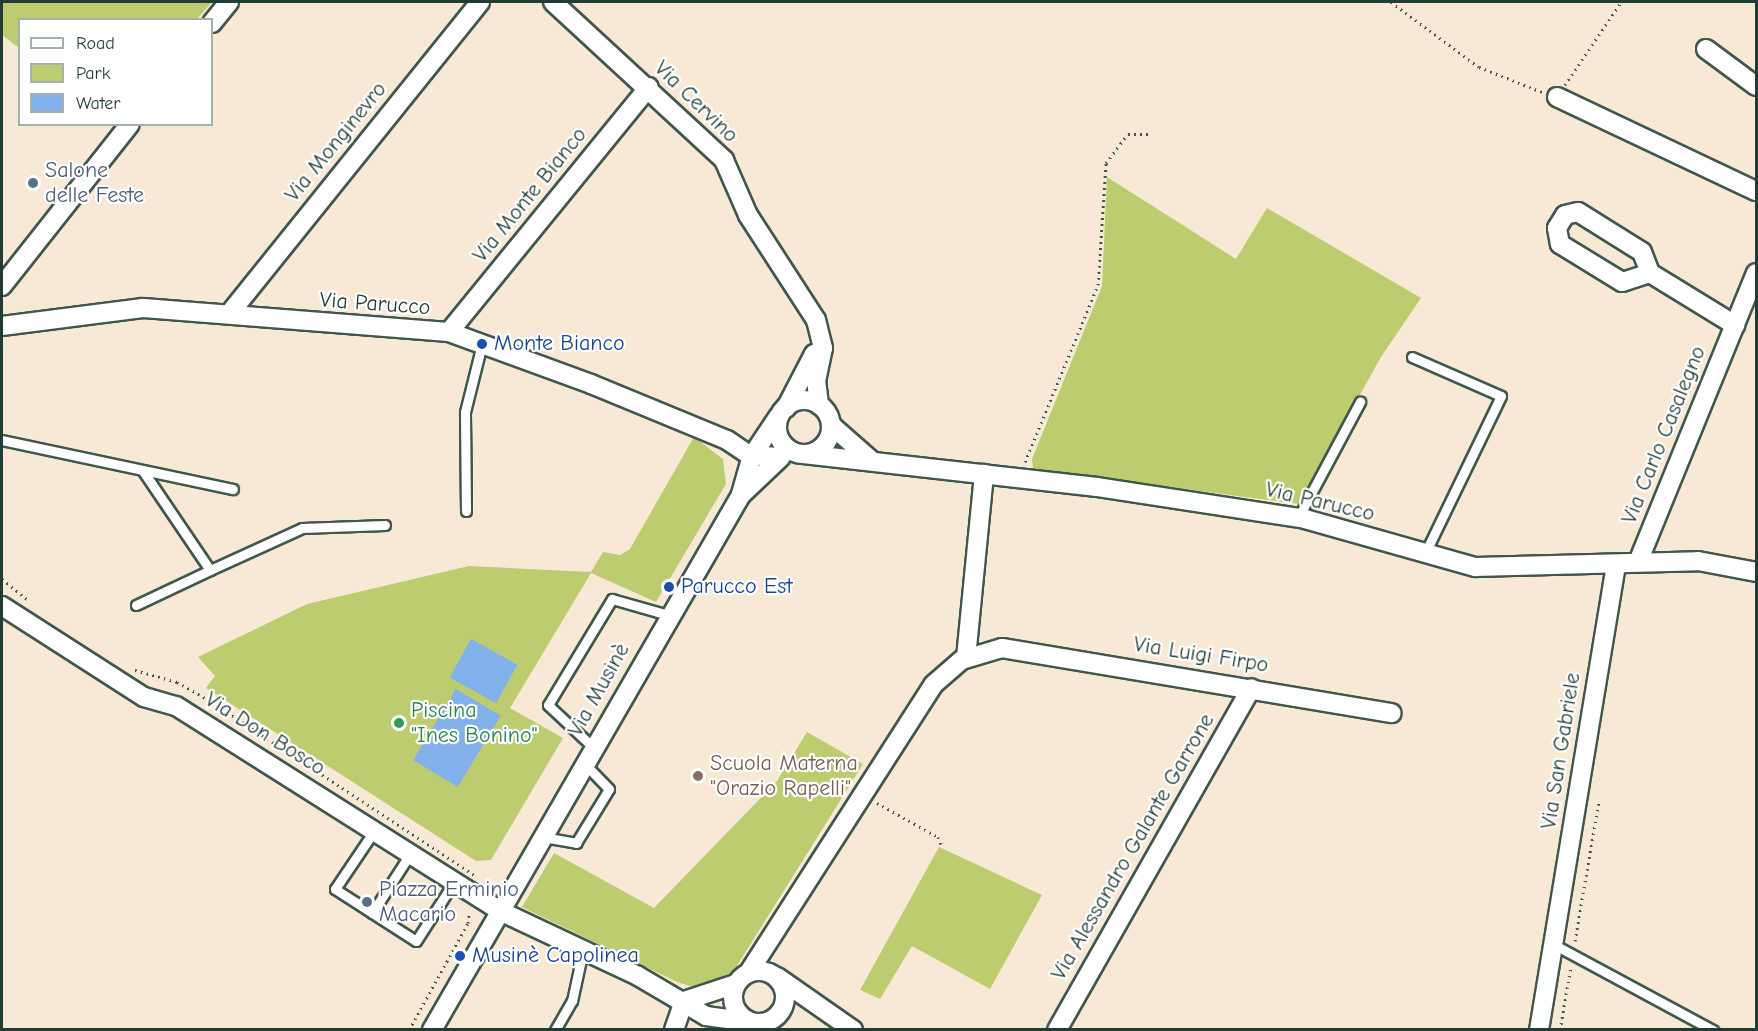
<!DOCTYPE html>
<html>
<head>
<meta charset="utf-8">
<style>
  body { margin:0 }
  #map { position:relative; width:1758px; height:1031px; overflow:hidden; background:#f8e9d7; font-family:"Comic Neue",sans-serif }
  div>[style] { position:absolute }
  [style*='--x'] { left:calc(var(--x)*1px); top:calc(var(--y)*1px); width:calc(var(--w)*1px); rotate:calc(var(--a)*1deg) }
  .green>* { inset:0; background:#bdcc6e }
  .water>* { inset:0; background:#81b0eb; transform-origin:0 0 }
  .path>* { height:3px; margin-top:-1.5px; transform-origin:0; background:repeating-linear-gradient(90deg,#40574c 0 1.5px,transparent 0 6px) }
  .roads { filter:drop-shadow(2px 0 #40574c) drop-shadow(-2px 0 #40574c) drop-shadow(0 2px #40574c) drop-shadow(0 -2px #40574c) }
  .lane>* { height:9px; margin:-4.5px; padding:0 4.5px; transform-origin:4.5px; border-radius:4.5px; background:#fff }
  .street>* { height:18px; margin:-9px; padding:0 9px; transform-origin:9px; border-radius:9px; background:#fff }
  .street>.ring { margin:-9px; padding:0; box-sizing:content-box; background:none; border:18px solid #fff; border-radius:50% }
  .dots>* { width:16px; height:16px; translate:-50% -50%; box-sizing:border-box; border:3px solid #fff; border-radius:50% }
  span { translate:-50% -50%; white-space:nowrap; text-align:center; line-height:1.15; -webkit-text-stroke:4.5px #fff; paint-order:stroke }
  .street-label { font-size:22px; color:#1f3d34 }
  .service-label { font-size:22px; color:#4e5e75 }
  .left { translate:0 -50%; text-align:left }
  .transit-label { font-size:22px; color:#164399 }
  .leisure-label { font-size:22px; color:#27864d }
  .education-label { font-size:22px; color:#785e54 }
  .frame { position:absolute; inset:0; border:3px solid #1f3d34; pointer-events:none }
  .legend { position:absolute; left:18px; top:18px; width:195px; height:108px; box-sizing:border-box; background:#fff; border:2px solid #a5b1ae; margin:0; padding:8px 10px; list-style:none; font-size:18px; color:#1f3d34 }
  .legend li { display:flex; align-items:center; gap:12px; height:30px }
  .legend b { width:30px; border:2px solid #a5b1ae }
</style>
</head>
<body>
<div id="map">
  <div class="green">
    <div style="clip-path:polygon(2px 2px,212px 2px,197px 19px,20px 20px,19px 48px,2px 35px)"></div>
    <div style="clip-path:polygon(1107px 177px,1236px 259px,1267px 208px,1421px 298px,1381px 357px,1299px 504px,1033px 469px,1032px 459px,1102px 286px)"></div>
    <div style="clip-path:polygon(694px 437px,723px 459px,726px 484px,656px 602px,591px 573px,510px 708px,563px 738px,491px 860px,476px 861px,206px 688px,215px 676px,198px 657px,307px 604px,469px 566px,591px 572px,603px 552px,620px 555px,630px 549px)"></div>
    <div style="clip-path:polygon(807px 732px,863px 764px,735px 969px,719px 982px,693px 987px,677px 982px,522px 907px,554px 853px,654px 908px,777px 781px)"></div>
    <div style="clip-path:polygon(939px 847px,1042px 895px,990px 989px,912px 946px,880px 999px,860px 990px)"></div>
  </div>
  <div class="water">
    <div style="left:471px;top:639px;width:53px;height:44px;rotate:29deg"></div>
    <div style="left:456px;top:689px;width:52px;height:83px;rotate:31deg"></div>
  </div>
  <div class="path">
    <div style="--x:1391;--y:2;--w:109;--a:36.5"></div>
    <div style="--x:1479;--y:67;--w:68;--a:21.6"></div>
    <div style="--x:1565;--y:85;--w:100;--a:-56"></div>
    <div style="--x:1025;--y:462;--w:191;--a:-67.6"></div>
    <div style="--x:1098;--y:285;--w:122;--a:-86.2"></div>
    <div style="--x:1106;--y:163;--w:36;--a:-53"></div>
    <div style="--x:1128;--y:134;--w:20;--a:0"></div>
    <div style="--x:2;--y:579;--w:36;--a:39"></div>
    <div style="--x:135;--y:670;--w:44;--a:15.9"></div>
    <div style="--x:177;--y:682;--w:40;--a:29.7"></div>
    <div style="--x:212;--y:702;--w:316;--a:33.4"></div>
    <div style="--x:877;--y:803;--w:70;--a:29.1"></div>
    <div style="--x:938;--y:837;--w:12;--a:66"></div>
    <div style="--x:1575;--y:941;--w:142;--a:-80.3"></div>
    <div style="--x:409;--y:1030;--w:122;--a:-61.1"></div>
    <div style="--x:468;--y:923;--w:11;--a:-85"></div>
    <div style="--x:1560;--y:1030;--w:65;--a:-80.2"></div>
  </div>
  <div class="roads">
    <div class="lane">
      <div style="--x:1412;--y:357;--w:97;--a:23.7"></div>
      <div style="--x:1501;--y:396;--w:174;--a:115.8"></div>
      <div style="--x:2;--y:440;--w:236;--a:12"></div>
      <div style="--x:466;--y:511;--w:99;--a:-90.6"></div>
      <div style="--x:465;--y:412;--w:70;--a:-76"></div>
      <div style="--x:1298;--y:518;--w:132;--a:-61.9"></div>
      <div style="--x:210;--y:570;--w:101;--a:-24.5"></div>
      <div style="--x:302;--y:528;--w:83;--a:-2.1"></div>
      <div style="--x:136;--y:605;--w:82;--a:-25.3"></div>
      <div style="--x:210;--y:570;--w:120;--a:-124.1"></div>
      <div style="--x:594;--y:748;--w:63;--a:-136.9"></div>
      <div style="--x:548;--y:705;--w:124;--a:-58.9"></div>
      <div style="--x:612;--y:599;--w:58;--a:15.9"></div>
      <div style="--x:374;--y:831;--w:70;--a:123.9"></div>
      <div style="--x:335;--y:889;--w:96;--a:32.7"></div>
      <div style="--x:416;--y:941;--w:70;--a:-57.2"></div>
      <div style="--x:543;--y:837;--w:34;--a:10"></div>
      <div style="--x:576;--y:843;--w:63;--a:-58.6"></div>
      <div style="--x:609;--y:789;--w:35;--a:-134"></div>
      <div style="--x:372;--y:913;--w:70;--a:-57.2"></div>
      <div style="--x:1553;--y:944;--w:182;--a:28.3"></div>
      <div style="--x:555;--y:1030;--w:34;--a:-60"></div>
      <div style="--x:572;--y:1001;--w:52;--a:-77.8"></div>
    </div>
    <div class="street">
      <div style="--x:553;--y:2;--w:233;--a:42.7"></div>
      <div style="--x:724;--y:160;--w:60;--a:66.4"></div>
      <div style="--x:748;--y:215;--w:125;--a:57.1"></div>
      <div style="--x:816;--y:320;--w:29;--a:76"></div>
      <div style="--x:823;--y:348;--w:33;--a:102"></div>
      <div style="--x:816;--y:380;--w:25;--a:83"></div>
      <div style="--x:212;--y:23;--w:27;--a:-51"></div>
      <div style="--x:1706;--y:49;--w:62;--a:36.5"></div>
      <div style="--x:1557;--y:97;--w:220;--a:25.3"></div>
      <div style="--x:1650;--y:273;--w:29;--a:162"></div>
      <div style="--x:1622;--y:282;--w:73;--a:-148.5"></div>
      <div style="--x:1560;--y:244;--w:16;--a:-101"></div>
      <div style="--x:1557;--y:228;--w:15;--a:-58"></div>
      <div style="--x:1565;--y:215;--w:13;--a:-13"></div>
      <div style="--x:1578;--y:212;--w:75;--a:32"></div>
      <div style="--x:1642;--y:252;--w:22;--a:69"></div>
      <div style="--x:1650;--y:273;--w:100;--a:31.5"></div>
      <div style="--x:2;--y:286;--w:206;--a:-51.7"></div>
      <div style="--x:230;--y:313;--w:399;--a:-51.2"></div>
      <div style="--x:2;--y:326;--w:142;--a:-7.3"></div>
      <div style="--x:143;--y:308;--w:307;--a:4.5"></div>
      <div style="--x:449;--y:332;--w:151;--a:20.1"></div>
      <div style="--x:591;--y:384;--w:147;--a:22.4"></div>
      <div style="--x:727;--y:440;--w:27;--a:34"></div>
      <div style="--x:749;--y:455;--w:30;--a:4"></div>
      <div style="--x:449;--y:332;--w:316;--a:-50.8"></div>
      <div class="ring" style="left:777px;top:400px;width:36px;height:36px"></div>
      <div style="--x:786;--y:408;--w:61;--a:-62.6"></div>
      <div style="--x:831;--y:425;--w:53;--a:41.2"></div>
      <div style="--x:803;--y:454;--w:296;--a:6.4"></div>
      <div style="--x:1097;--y:487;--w:210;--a:8.7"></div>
      <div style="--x:1305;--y:519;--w:177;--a:15.8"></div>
      <div style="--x:1475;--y:567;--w:223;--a:-1.5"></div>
      <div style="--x:1698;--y:561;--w:59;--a:10.7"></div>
      <div style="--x:741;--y:494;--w:40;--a:-74"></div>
      <div style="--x:752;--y:456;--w:47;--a:-56.3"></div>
      <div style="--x:1638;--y:562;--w:312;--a:-67.8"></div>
      <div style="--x:2;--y:606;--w:169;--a:32.7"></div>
      <div style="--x:144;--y:697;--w:33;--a:16"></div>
      <div style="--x:176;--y:706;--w:383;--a:32.3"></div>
      <div style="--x:500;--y:911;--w:153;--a:25.2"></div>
      <div style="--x:638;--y:976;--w:79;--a:30.5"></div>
      <div style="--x:706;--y:1016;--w:44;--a:7.8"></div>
      <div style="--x:966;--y:658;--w:185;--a:-84.4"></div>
      <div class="ring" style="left:733px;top:971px;width:34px;height:34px"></div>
      <div style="--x:749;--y:972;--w:342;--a:-57.3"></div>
      <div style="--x:934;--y:684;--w:37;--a:-41"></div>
      <div style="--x:962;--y:660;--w:42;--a:-16.7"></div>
      <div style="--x:1002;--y:648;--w:395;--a:9.5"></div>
      <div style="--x:777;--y:977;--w:93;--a:34.9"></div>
      <div style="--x:684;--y:1001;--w:55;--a:-18.1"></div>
      <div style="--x:432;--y:1030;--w:618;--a:-59.99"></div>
      <div style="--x:741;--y:495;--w:55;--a:-43.5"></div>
      <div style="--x:674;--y:1030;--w:31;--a:-71"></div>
      <div style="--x:1057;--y:1030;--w:393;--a:-60.4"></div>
      <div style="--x:1539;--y:1030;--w:470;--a:-80.6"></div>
    </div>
  </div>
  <div class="dots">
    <div style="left:33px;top:183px;background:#5c6f8a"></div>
    <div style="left:482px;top:344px;background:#1a4fb4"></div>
    <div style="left:669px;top:587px;background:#1a4fb4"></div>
    <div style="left:399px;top:723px;background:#2e9e5b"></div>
    <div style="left:698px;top:776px;background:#8d6e63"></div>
    <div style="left:367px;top:902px;background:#5c6f8a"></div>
    <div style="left:460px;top:956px;background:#1a4fb4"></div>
  </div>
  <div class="street-label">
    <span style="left:696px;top:102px;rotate:44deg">Via Cervino</span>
    <span style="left:336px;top:142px;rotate:-51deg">Via Monginevro</span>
    <span style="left:530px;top:195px;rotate:-51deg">Via Monte Bianco</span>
    <span style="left:375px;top:304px;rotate:4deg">Via Parucco</span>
    <span style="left:1664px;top:435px;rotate:-68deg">Via Carlo Casalegno</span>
    <span style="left:1320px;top:502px;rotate:13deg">Via Parucco</span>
    <span style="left:1201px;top:655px;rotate:9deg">Via Luigi Firpo</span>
    <span style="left:599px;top:690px;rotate:-61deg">Via Musinè</span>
    <span style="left:265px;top:734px;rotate:32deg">Via Don Bosco</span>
    <span style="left:1561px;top:751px;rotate:-81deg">Via San Gabriele</span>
    <span style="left:1133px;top:847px;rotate:-60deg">Via Alessandro Galante Garrone</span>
  </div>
  <div class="service-label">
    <span class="left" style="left:45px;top:183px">Salone<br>delle Feste</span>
    <span class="left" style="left:379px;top:902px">Piazza Erminio<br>Macario</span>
  </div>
  <div class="transit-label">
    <span class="left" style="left:494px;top:344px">Monte Bianco</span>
    <span class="left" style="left:681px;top:587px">Parucco Est</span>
    <span class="left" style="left:472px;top:956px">Musinè Capolinea</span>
  </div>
  <div class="leisure-label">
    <span class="left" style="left:411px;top:723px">Piscina<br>"Ines Bonino"</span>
  </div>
  <div class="education-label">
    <span class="left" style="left:710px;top:776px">Scuola Materna<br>"Orazio Rapelli"</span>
  </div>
  <div class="frame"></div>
  <ul class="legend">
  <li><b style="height:8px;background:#fff"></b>Road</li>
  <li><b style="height:16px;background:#bdcc6e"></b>Park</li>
  <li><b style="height:16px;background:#81b0eb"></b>Water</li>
  </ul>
</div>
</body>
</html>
